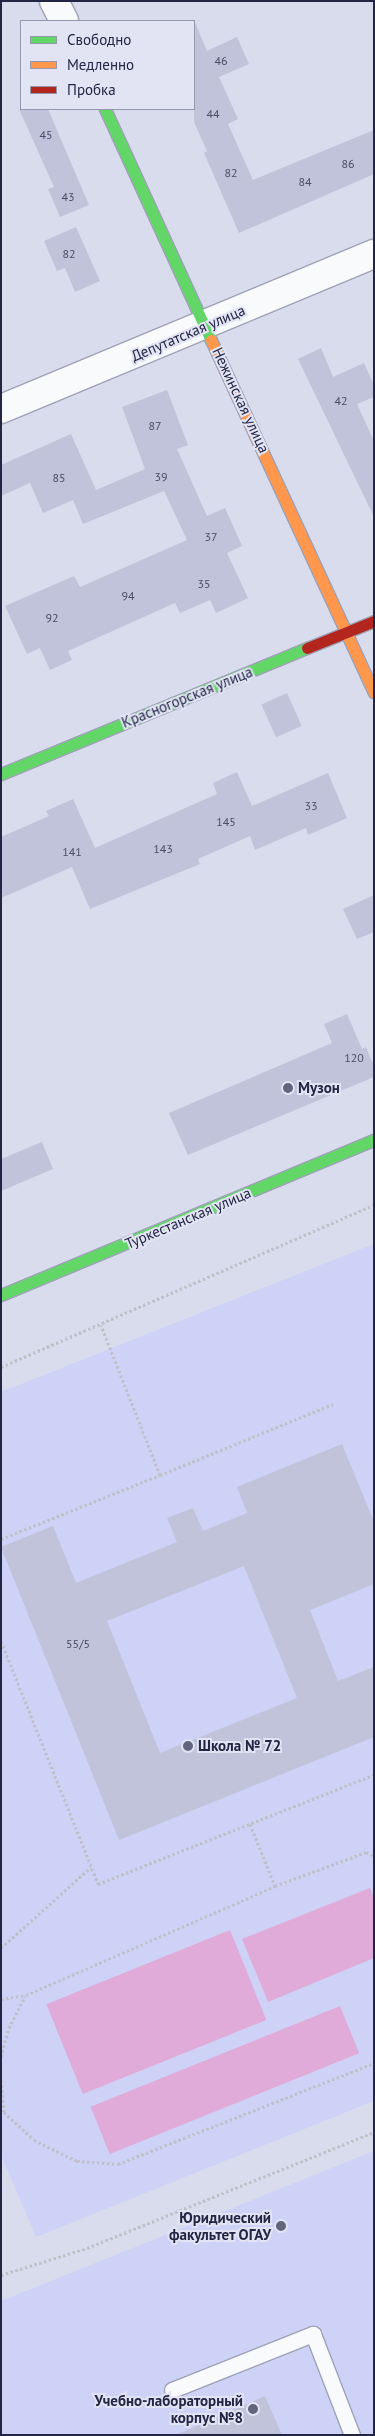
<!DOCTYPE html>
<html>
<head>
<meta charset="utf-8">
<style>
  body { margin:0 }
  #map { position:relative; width:375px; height:2436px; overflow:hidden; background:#d9dced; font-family:"PT Sans",sans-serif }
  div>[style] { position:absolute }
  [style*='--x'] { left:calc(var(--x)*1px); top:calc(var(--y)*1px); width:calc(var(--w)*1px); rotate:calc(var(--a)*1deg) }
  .built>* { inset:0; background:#cdd2f6 }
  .green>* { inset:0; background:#e0aad9; transform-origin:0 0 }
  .building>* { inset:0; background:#c0c3d9; transform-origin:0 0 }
  .path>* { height:3px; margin-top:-1.5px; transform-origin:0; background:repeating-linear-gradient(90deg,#bfc0c8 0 2.5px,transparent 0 5px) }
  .roads { filter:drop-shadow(1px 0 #9fa2b7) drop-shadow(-1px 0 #9fa2b7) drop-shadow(0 1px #9fa2b7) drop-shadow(0 -1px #9fa2b7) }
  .lane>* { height:15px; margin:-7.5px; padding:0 7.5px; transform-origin:7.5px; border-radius:7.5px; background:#f9fafc }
  .street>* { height:28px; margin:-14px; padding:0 14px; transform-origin:14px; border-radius:14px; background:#f9fafc }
  .fast>* { height:11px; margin:-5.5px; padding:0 5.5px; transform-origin:5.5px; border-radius:5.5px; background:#63d668 }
  .slow>* { height:11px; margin:-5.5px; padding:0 5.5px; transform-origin:5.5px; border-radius:5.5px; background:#ff974d }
  .jam>* { height:11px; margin:-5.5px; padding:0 5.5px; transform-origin:5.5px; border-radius:5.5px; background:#b3261e }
  .dots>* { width:14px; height:14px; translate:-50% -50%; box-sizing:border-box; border:2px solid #e2e4f4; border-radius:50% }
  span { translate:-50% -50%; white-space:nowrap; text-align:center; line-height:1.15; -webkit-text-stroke:4px #e2e4f4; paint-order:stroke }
  .number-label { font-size:12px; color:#4a4c68 }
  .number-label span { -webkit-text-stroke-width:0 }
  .street-label { font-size:15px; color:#222543 }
  .poi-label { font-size:15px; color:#222543; font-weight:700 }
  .left { translate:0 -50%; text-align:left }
  .right { translate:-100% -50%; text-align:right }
  .frame { position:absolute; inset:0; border:2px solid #222543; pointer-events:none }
  .legend { position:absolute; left:20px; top:20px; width:175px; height:90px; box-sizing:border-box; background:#e2e4f4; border:1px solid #9598ad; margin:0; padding:6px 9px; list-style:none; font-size:15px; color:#222543 }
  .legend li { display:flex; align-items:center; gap:10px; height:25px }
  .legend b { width:25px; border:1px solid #9598ad }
</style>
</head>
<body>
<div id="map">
  <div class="built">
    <div style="clip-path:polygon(374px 1244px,374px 2101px,36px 2237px,1px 2155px,1px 1392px)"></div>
    <div style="clip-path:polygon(374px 2151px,374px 2435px,1px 2435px,1px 2301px)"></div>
  </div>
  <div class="green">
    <div style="clip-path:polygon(370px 1888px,374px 1898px,374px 1958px,268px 2002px,242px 1939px)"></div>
    <div style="left:230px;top:1930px;width:97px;height:198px;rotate:68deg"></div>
    <div style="left:340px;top:2006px;width:51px;height:269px;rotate:68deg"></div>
  </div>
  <div class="building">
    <div style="clip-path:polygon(194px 20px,207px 51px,237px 37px,249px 64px,219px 77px,238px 119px,228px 124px,253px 180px,374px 130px,374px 174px,239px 233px,204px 153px,207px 151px,194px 122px)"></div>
    <div style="clip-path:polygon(19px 109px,48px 109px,89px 205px,60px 217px,48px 189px,54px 187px)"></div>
    <div style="clip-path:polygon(76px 227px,100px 281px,75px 292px,65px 268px,57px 271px,44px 241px)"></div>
    <div style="clip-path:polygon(321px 348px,333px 377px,364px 363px,374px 385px,374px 397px,357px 404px,374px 441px,374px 517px,298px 359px)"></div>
    <div style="clip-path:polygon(167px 390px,188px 445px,177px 449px,207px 516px,225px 508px,242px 546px,227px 553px,248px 598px,216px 613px,210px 600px,180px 613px,175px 603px,68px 651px,72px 660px,50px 670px,40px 648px,27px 654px,5px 606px,74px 576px,80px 587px,187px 540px,164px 491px,83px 524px,73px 500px,43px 513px,30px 483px,1px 496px,1px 465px,71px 434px,96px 490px,145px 469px,122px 407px)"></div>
    <div style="left:287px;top:693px;width:36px;height:28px;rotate:66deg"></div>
    <div style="clip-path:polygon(237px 772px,252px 806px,328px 773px,347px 818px,308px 835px,306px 828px,255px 850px,250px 836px,198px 859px,200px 864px,90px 909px,72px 867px,1px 898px,1px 837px,49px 816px,46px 811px,73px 799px,95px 848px,217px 794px,213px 783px)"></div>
    <div style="clip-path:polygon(374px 895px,374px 932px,357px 939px,343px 909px)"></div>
    <div style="clip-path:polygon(347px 1014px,362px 1049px,366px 1047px,374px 1066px,374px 1077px,188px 1155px,169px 1113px,332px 1043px,324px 1024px)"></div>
    <div style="clip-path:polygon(42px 1142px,53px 1169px,1px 1191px,1px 1159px)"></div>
    <div style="clip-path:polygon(evenodd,342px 1444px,374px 1522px,374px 1584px,310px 1610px,338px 1681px,374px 1667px,374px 1737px,119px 1840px,1px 1547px,53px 1526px,76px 1583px,177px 1542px,167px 1518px,193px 1508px,203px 1531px,247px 1513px,237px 1487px,342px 1444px,244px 1566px,297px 1698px,160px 1753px,107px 1621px,244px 1566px)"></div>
    <div style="clip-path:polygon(265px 2396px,282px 2435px,176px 2435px)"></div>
  </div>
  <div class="path">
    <div style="--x:1;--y:1367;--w:407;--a:-23.5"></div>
    <div style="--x:160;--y:1475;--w:187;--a:-22.3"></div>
    <div style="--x:1;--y:1539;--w:171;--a:-21.9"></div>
    <div style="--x:160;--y:1475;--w:161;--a:-111.5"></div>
    <div style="--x:1;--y:1641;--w:262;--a:68.2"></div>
    <div style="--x:98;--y:1884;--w:297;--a:-21.6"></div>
    <div style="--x:250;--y:1824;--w:67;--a:68"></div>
    <div style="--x:1;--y:1948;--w:121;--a:-42"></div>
    <div style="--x:1;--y:1999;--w:25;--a:-9"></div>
    <div style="--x:26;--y:1995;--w:272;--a:-23.6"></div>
    <div style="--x:275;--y:1886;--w:97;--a:-20.5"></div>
    <div style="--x:366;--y:1852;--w:9;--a:27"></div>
    <div style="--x:1;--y:2057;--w:30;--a:-75"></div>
    <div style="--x:9;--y:2028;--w:36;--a:-63"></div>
    <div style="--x:1;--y:2080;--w:32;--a:85"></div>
    <div style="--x:4;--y:2112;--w:41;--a:43"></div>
    <div style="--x:34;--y:2140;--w:48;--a:26"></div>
    <div style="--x:77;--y:2161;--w:41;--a:4.2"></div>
    <div style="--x:118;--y:2164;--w:275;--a:-21.5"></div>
    <div style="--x:1;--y:2275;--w:90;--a:-17.4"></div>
    <div style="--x:87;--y:2248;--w:310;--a:-22"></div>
  </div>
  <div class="roads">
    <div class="lane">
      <div style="--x:172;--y:2390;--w:152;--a:-21.7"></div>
      <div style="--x:313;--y:2334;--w:108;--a:68.9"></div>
    </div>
    <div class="street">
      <div style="--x:54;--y:1;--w:22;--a:63"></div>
      <div style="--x:1;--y:409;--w:404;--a:-22.6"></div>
    </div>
    <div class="fast">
      <div style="--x:105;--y:109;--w:254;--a:65.4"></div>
      <div style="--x:1;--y:774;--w:331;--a:-22.4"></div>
      <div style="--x:1;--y:1295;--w:404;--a:-22.6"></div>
    </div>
    <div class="slow">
      <div style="--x:211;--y:340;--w:388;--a:65.2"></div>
    </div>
    <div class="jam">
      <div style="--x:307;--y:648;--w:72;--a:-21.9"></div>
    </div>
  </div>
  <div class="dots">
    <div style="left:288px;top:1088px;background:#62657e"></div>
    <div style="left:188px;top:1746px;background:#62657e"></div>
    <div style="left:281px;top:2226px;background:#62657e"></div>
    <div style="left:253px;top:2409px;background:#62657e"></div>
  </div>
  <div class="number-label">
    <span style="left:221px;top:61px">46</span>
    <span style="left:213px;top:114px">44</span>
    <span style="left:46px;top:135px">45</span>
    <span style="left:348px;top:164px">86</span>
    <span style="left:231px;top:173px">82</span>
    <span style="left:305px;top:182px">84</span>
    <span style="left:68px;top:197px">43</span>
    <span style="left:69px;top:254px">82</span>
    <span style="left:341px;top:401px">42</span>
    <span style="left:155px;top:426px">87</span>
    <span style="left:161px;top:477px">39</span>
    <span style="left:59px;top:478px">85</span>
    <span style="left:211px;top:537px">37</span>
    <span style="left:204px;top:584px">35</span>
    <span style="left:128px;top:596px">94</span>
    <span style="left:52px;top:618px">92</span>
    <span style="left:311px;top:806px">33</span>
    <span style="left:226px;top:822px">145</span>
    <span style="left:163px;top:849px">143</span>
    <span style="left:72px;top:852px">141</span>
    <span style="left:354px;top:1058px">120</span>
    <span style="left:78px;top:1644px">55/5</span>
  </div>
  <div class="street-label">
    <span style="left:188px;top:333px;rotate:-23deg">Депутатская улица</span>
    <span style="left:241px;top:400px;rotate:65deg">Нежинская улица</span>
    <span style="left:187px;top:697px;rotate:-22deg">Красногорская улица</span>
    <span style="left:188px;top:1218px;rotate:-23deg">Туркестанская улица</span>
  </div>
  <div class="poi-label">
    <span class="left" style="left:298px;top:1088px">Музон</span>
    <span class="left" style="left:198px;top:1746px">Школа № 72</span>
    <span class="right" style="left:271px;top:2226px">Юридический<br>факультет ОГАУ</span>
    <span class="right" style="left:243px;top:2409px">Учебно-лабораторный<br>корпус №8</span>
  </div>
  <div class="frame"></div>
  <ul class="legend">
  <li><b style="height:6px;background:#63d668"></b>Свободно</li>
  <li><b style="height:6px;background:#ff974d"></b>Медленно</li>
  <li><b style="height:6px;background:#b3261e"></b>Пробка</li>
  </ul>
</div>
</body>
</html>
